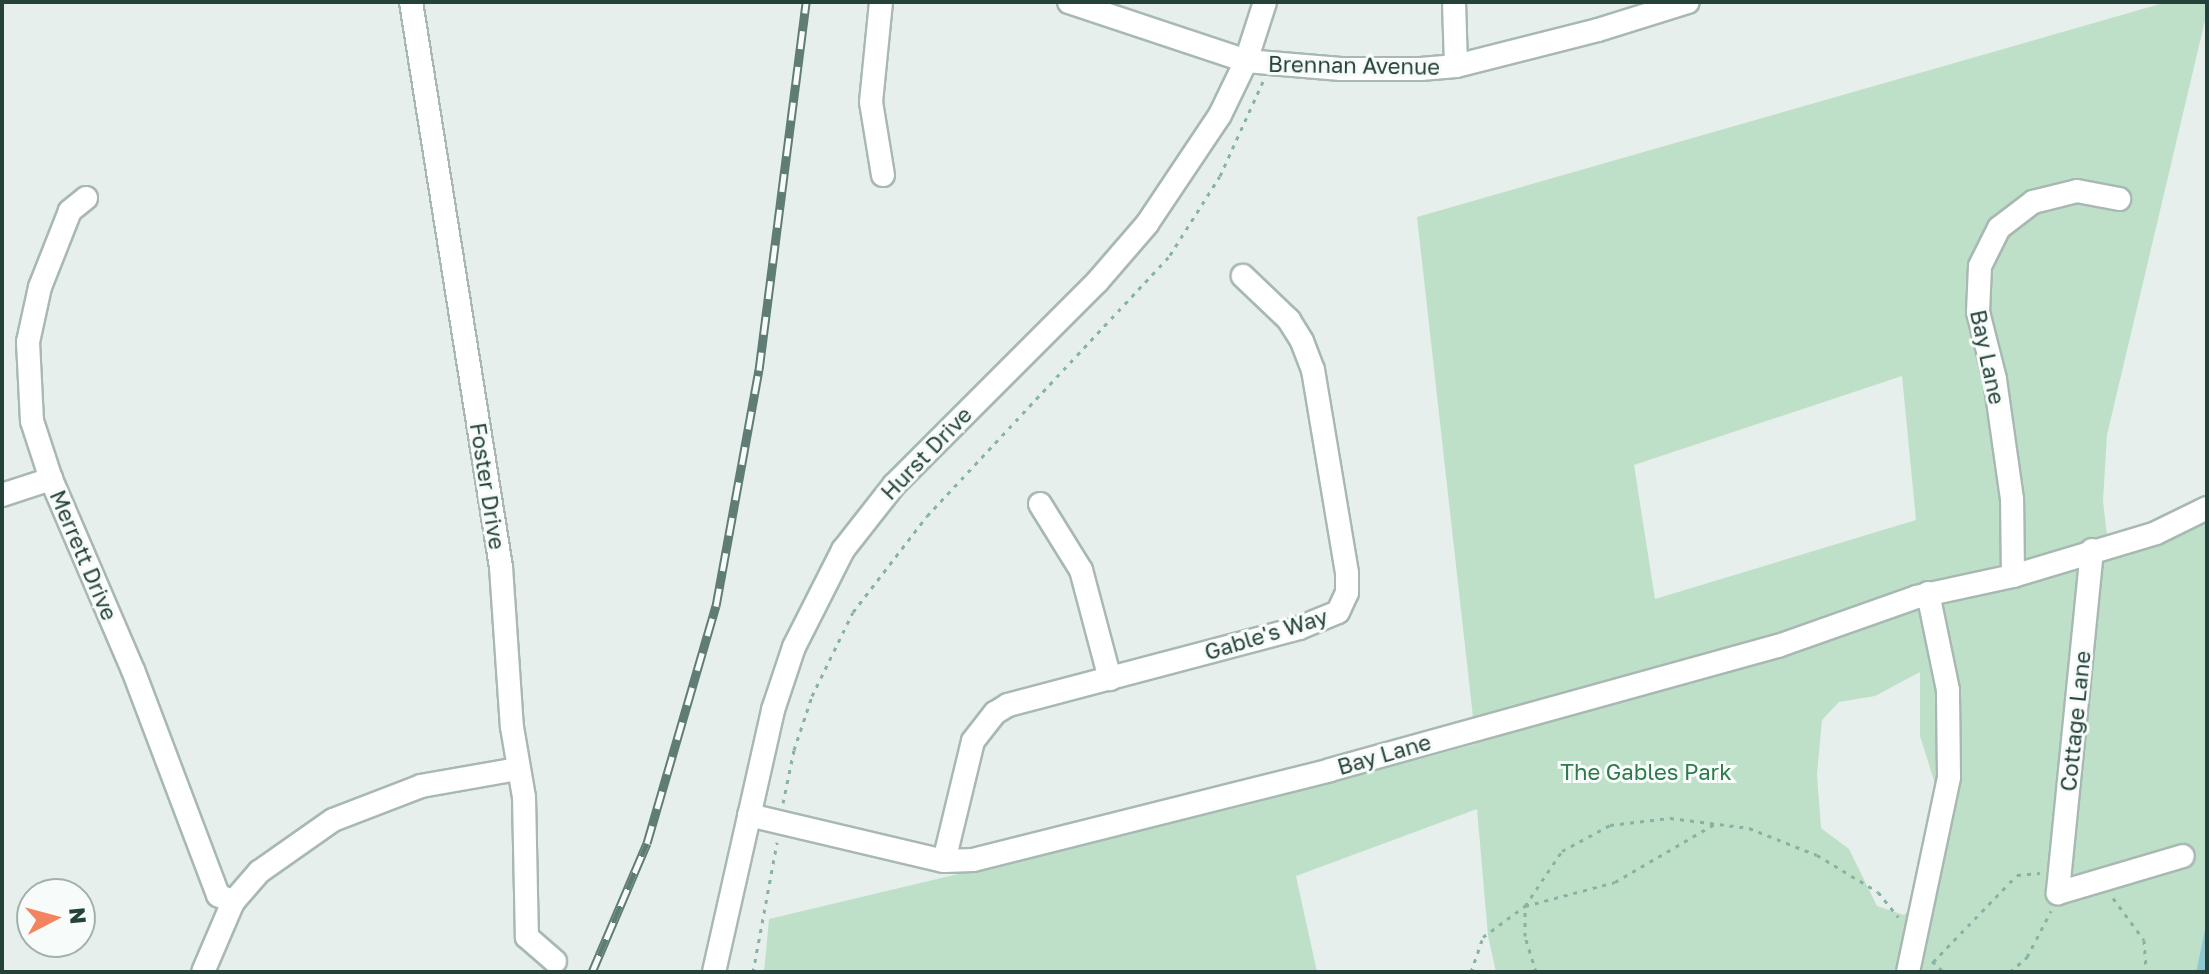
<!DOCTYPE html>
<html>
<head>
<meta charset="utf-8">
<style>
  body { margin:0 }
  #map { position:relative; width:2209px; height:974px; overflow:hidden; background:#e6efeb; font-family:"Golos Text",sans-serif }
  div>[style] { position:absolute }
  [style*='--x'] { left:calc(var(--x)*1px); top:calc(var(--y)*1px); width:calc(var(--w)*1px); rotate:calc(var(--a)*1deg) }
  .green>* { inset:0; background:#bfe0c8 }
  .water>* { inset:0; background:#8ec9d4 }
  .path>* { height:3px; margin-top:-1.5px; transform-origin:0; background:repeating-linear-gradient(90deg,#86b3a5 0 4px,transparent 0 10px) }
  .roads { filter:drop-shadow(2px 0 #a8b8b2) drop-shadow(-2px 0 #a8b8b2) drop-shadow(0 2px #a8b8b2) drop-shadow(0 -2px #a8b8b2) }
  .minor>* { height:22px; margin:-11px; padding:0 11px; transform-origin:11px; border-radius:11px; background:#fff }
  .rail>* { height:9px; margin-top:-4.5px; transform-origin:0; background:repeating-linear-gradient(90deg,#f7fbf9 0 18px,#5f7d75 0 36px); box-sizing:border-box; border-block:2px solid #5f7d75 }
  span { translate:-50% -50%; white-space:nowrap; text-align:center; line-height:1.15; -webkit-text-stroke:6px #f7fbf9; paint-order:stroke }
  .street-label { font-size:22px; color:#24423a }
  .park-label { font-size:22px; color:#2d7a4b }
  .frame { position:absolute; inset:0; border:4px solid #24423a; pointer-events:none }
  .north { position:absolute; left:16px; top:878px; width:80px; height:80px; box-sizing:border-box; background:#f7fbf9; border:2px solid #a3b1ad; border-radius:50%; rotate:84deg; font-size:22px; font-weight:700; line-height:32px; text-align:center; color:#24423a }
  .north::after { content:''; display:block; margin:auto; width:28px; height:36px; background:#f4845f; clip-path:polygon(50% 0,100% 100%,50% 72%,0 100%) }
</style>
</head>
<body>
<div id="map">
  <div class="green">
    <div style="clip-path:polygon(evenodd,2167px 2px,2207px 2px,2207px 12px,2107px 435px,2103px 501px,2107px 535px,2131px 539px,2207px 513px,2207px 920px,2196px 972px,1496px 972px,1488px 936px,1477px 809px,1296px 876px,1317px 972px,764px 972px,769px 919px,1244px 806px,1476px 744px,1417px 217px,2167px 2px,1902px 376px,1916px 520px,1655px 599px,1634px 465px,1902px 376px,2167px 2px,1920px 672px,1920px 736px,1942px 806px,1937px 878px,1904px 915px,1877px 906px,1849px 849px,1821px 828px,1817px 775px,1822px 720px,1839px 702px,1875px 696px,1920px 672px)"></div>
  </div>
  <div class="water">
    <div style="clip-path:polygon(2207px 920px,2207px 972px,2196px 972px)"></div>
  </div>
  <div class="path">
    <div style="--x:783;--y:803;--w:54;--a:-78.3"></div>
    <div style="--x:794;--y:750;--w:57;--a:-71.6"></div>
    <div style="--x:812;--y:696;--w:93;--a:-64"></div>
    <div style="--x:853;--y:612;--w:121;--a:-52.4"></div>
    <div style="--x:927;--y:516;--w:357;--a:-47"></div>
    <div style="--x:1170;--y:255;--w:93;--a:-57.7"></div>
    <div style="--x:1220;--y:176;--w:104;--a:-65.6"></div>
    <div style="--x:2113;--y:898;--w:52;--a:53.6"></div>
    <div style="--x:2144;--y:940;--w:32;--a:86"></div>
    <div style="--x:1932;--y:961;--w:16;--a:43"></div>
    <div style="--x:1933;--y:962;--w:121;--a:-46"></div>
    <div style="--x:2017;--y:875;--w:23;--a:-5"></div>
    <div style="--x:753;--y:972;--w:132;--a:-79.5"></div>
    <div style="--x:1471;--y:972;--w:37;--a:-71"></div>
    <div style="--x:1483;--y:937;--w:52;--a:-36.4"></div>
    <div style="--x:1525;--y:906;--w:93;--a:-14.9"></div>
    <div style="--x:1615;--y:882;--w:119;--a:-30.2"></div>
    <div style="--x:1536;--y:972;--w:38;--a:-107"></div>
    <div style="--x:1525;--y:936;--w:30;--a:-90"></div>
    <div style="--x:1525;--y:906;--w:66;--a:-56.1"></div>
    <div style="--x:1562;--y:851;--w:55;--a:-28.4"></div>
    <div style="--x:1610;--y:825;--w:60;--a:-6.7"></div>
    <div style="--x:1670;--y:818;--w:80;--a:7.2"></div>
    <div style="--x:1749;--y:828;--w:73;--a:21.7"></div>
    <div style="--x:1817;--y:855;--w:71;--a:31.2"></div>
    <div style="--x:1878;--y:892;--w:32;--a:51"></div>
    <div style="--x:2010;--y:972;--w:23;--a:-41"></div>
    <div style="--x:2027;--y:957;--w:52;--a:-62.4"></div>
  </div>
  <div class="roads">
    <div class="minor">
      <div style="--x:411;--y:2;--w:572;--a:80.95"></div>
      <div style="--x:501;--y:567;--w:160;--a:86.1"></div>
      <div style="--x:512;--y:727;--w:71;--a:80.3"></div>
      <div style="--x:524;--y:797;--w:140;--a:88.8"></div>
      <div style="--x:527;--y:937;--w:37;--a:41"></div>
      <div style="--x:881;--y:2;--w:100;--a:95.7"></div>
      <div style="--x:871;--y:102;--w:74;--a:80.7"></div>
      <div style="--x:1069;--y:2;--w:187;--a:18.4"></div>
      <div style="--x:1246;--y:61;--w:95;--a:4.8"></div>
      <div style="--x:1341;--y:69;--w:80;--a:0"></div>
      <div style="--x:1421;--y:69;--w:35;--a:-5"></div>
      <div style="--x:1456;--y:66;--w:146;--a:-14.2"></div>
      <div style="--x:1598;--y:30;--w:94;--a:-17.3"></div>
      <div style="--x:1454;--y:2;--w:64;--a:88.2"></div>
      <div style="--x:86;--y:198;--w:21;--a:141"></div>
      <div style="--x:70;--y:211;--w:82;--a:111.5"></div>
      <div style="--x:40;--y:287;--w:56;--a:102.3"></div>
      <div style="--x:28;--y:342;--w:79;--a:87.1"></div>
      <div style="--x:32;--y:421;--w:61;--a:71.9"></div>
      <div style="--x:51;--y:479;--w:208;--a:66.8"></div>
      <div style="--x:133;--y:670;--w:241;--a:69.3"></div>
      <div style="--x:218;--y:895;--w:17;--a:25"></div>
      <div style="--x:2;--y:495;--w:52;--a:-18.1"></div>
      <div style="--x:1040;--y:504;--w:78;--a:58.2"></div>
      <div style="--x:1081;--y:570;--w:113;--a:75.1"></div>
      <div style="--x:2092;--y:550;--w:345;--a:95.7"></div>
      <div style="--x:2058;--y:893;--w:130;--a:-16.5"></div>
      <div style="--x:2013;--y:576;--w:77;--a:-90.7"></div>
      <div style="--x:2012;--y:499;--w:121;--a:-98.1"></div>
      <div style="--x:1995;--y:379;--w:69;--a:-104.2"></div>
      <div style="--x:1978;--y:312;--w:46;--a:-87.5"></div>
      <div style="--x:1980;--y:266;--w:42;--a:-63.4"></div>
      <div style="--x:1999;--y:228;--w:43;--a:-37.4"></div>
      <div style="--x:2033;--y:202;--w:45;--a:-14"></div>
      <div style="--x:2077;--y:191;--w:43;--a:10.8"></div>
      <div style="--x:749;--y:815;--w:200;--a:13.3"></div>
      <div style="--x:944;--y:861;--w:29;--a:-2"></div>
      <div style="--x:973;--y:860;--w:368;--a:-14.1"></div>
      <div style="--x:1330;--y:770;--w:465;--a:-15.5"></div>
      <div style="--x:1778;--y:646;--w:146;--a:-19.5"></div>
      <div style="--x:1916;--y:597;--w:99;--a:-12.2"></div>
      <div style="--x:2013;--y:576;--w:149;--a:-16.7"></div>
      <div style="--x:2156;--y:533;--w:57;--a:-26.1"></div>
      <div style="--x:944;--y:861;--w:123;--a:-76.4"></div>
      <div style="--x:973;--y:741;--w:36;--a:-52"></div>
      <div style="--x:995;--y:713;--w:15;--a:-32"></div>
      <div style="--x:1008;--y:705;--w:301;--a:-14.8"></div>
      <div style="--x:1299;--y:628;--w:42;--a:-22.3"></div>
      <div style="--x:1338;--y:612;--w:21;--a:-65"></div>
      <div style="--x:1347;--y:593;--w:20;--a:-90"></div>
      <div style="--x:1347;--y:573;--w:206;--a:-99.5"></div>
      <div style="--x:1313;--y:370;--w:31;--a:-111"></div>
      <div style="--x:1302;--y:341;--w:25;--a:-122"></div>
      <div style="--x:1289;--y:320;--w:64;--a:-136.3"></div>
      <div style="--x:203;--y:972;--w:76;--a:-66.8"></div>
      <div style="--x:233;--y:902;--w:40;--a:-49"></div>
      <div style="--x:259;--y:872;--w:90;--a:-35.1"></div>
      <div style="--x:333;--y:820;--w:94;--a:-21.1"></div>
      <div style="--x:421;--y:786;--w:97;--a:-10"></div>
      <div style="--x:714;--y:972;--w:269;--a:-77.3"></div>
      <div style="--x:773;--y:710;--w:66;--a:-71.6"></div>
      <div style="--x:794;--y:647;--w:109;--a:-63.2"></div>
      <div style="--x:843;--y:550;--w:83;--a:-51.9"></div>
      <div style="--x:894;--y:485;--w:287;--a:-45"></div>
      <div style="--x:1097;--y:282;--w:77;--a:-49.2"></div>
      <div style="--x:1147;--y:224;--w:131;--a:-56.2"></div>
      <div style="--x:1220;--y:115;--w:60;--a:-64.3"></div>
      <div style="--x:1246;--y:61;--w:62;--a:-72.1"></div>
      <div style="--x:1908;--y:972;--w:199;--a:-78.1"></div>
      <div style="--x:1949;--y:777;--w:87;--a:-90.7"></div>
      <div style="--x:1948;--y:690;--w:99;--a:-101.7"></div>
    </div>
  </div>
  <div class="rail">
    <div style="--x:592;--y:972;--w:140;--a:-66.9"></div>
    <div style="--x:647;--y:843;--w:247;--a:-73.8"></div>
    <div style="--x:716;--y:606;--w:240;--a:-79.7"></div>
    <div style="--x:759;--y:370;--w:371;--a:-82.7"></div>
  </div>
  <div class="street-label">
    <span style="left:1354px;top:65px;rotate:1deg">Brennan Avenue</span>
    <span style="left:1988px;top:357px;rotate:78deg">Bay Lane</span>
    <span style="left:926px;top:453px;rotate:-46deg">Hurst Drive</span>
    <span style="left:488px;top:486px;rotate:81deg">Foster Drive</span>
    <span style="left:84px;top:555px;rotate:67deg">Merrett Drive</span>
    <span style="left:1266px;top:634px;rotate:-17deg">Gable's Way</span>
    <span style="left:2075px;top:721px;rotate:-84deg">Cottage Lane</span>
    <span style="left:1384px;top:754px;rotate:-16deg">Bay Lane</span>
  </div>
  <div class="park-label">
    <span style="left:1646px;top:772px">The Gables Park</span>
  </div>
  <div class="frame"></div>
  <div class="north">N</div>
</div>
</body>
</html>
